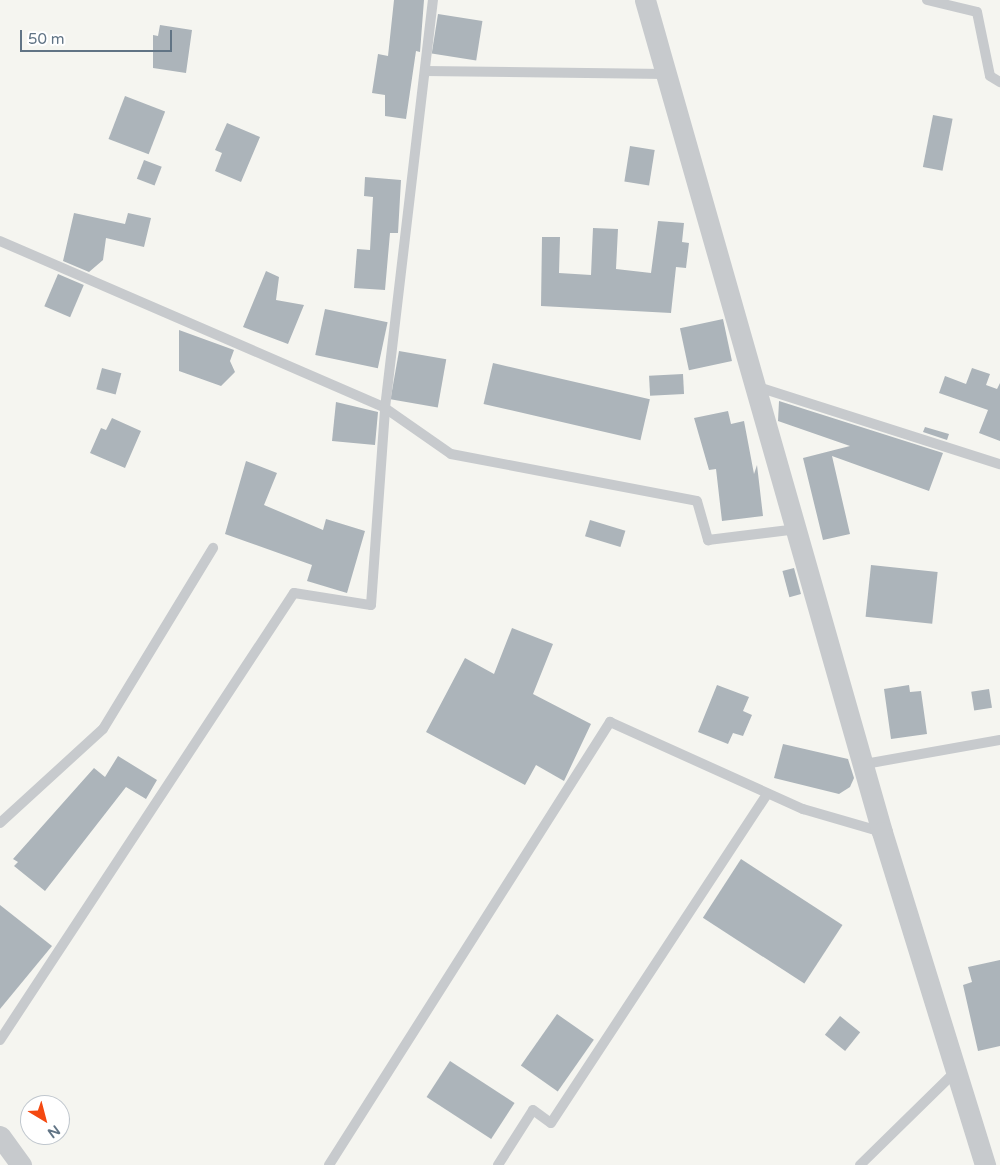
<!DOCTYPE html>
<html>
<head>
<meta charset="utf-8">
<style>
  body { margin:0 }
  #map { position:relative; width:1000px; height:1165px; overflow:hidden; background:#f5f5f0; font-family:"Varela Round",sans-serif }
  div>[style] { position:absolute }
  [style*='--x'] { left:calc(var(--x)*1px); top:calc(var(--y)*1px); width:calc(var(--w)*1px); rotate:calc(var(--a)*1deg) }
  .building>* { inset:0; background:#acb4ba; transform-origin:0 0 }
  .lane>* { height:10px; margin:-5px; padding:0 5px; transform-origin:5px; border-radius:5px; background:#c7cacd }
  .street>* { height:21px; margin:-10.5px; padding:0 10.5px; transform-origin:10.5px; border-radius:10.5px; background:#c7cacd }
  span { translate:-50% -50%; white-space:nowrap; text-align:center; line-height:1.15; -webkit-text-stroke:5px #fff; paint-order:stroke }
  .north { position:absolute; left:20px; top:1095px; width:50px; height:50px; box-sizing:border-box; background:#fff; border:1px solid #c0c7ce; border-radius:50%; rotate:143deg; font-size:14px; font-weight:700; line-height:20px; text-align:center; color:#617485 }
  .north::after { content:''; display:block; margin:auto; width:18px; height:22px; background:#f44911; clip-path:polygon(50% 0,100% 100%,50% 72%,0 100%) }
  .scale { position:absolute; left:20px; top:30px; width:152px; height:22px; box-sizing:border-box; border:2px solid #617485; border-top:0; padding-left:6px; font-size:15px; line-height:18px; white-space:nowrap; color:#617485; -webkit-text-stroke:4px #fff; paint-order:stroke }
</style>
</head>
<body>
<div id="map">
  <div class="building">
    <div style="clip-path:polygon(394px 0,424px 0,420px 52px,416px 51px,406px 119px,385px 116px,385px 95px,372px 93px,378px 54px,388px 56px)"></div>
    <div style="left:438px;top:14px;width:45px;height:40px;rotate:9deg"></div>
    <div style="clip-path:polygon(160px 25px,192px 30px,186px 73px,153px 68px,153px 35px,158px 36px)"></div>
    <div style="left:125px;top:96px;width:43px;height:46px;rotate:21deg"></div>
    <div style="left:933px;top:115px;width:20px;height:53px;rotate:11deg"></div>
    <div style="clip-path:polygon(227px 123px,260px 137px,241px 182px,215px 171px,222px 153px,215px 150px)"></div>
    <div style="left:630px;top:146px;width:25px;height:36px;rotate:9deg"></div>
    <div style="left:144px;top:160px;width:19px;height:20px;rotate:21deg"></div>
    <div style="clip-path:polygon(365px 177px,401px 180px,398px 233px,390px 233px,385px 290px,354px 288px,357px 249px,370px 250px,373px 197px,364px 196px)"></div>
    <div style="clip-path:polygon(74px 213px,125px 224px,128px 213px,151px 218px,144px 247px,106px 238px,103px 260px,89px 272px,63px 261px)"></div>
    <div style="clip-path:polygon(658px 221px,684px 223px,682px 242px,689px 243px,686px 268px,676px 267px,671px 313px,541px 306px,542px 237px,560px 237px,559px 273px,591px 275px,593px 228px,618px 229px,616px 269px,651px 273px)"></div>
    <div style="clip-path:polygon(266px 271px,279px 277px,276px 300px,304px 305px,288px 344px,243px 327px)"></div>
    <div style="left:58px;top:274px;width:28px;height:35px;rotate:23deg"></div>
    <div style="left:325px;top:309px;width:64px;height:47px;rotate:12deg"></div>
    <div style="left:723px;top:319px;width:43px;height:44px;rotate:78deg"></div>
    <div style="clip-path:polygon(179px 330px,234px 350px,230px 361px,235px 372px,221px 386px,179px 371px)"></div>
    <div style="left:399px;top:351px;width:48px;height:49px;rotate:10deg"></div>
    <div style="left:493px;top:363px;width:161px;height:42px;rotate:13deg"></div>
    <div style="left:102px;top:368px;width:20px;height:22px;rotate:15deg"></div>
    <div style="clip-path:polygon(972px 368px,990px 374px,986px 385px,997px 389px,1000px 383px,1000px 441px,979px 433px,988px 410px,939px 393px,945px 376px,966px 384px)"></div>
    <div style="left:683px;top:374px;width:20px;height:34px;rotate:87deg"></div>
    <div style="clip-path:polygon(779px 401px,943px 453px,929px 491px,832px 456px,850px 534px,823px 540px,803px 458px,850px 446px,778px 421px)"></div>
    <div style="clip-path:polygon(336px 402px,378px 412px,375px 445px,332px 441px)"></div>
    <div style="clip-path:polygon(728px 411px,731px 424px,744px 421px,754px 474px,757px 465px,763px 516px,722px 521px,716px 469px,709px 470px,694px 418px)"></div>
    <div style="clip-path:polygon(112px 418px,141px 431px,125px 468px,90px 453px,101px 428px,106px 430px)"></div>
    <div style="clip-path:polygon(925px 427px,949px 434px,947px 440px,923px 432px)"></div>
    <div style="clip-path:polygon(246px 461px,277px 473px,264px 505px,323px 530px,326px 519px,365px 531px,347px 593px,307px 581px,312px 565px,225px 534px)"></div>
    <div style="left:590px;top:520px;width:37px;height:17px;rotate:17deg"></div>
    <div style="left:871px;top:565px;width:67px;height:52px;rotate:6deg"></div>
    <div style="left:794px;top:568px;width:27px;height:12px;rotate:75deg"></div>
    <div style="clip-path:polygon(512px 628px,553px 644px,533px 694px,591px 724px,564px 781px,536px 765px,525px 785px,426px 732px,465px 658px,494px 674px)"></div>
    <div style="clip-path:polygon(717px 685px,749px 697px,743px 711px,752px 715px,743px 736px,733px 733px,728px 744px,698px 732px)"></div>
    <div style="clip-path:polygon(909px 685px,910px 692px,921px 691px,927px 734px,891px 739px,884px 689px)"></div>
    <div style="left:989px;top:689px;width:19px;height:18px;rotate:81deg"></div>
    <div style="clip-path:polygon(783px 744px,848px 759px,854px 778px,850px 787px,839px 794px,774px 778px)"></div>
    <div style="clip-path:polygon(118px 756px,157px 780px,146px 799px,126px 787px,45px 891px,14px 866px,18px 862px,13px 859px,94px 768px,105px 777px)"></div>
    <div style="left:741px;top:859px;width:121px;height:70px;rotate:33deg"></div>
    <div style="clip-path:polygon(0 905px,52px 946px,0 1009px)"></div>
    <div style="clip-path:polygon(1000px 960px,1000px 1046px,978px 1051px,963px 985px,972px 982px,968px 967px)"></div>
    <div style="left:557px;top:1014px;width:45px;height:63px;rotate:35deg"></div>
    <div style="left:840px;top:1016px;width:26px;height:24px;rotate:39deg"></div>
    <div style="left:450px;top:1061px;width:77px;height:43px;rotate:33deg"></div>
  </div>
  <div class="lane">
    <div style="--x:927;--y:0;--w:51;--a:13.5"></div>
    <div style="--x:977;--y:12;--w:65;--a:78.5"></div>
    <div style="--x:990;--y:76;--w:12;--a:31"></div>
    <div style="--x:425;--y:71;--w:241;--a:0.7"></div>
    <div style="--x:0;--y:241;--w:420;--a:23.4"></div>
    <div style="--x:385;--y:408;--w:80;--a:34.9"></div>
    <div style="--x:451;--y:454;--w:250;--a:10.8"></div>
    <div style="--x:697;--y:501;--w:41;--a:74.2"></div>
    <div style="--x:708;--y:540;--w:90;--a:-7"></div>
    <div style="--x:755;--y:386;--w:257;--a:17.7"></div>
    <div style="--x:865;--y:764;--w:137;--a:-10.1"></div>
    <div style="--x:0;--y:823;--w:139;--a:-42.4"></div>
    <div style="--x:103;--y:729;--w:212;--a:-58.7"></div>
    <div style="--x:0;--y:1040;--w:535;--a:-56.67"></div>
    <div style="--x:294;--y:593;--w:78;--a:8.9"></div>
    <div style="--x:371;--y:605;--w:197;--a:-85.9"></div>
    <div style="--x:385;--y:408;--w:411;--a:-83.3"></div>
    <div style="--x:329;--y:1165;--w:525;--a:-57.61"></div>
    <div style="--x:610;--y:722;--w:212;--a:24.3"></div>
    <div style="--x:803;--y:809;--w:82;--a:16.2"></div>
    <div style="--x:498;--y:1165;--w:65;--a:-57.5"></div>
    <div style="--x:533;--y:1110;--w:22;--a:36"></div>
    <div style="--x:551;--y:1123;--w:394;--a:-56.7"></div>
    <div style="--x:860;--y:1165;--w:136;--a:-44.4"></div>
  </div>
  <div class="street">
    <div style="--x:645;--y:0;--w:865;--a:74.1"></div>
    <div style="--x:882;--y:832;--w:349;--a:72.8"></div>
    <div style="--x:0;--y:1136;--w:36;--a:54"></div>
  </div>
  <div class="north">N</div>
  <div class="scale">50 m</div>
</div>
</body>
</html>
